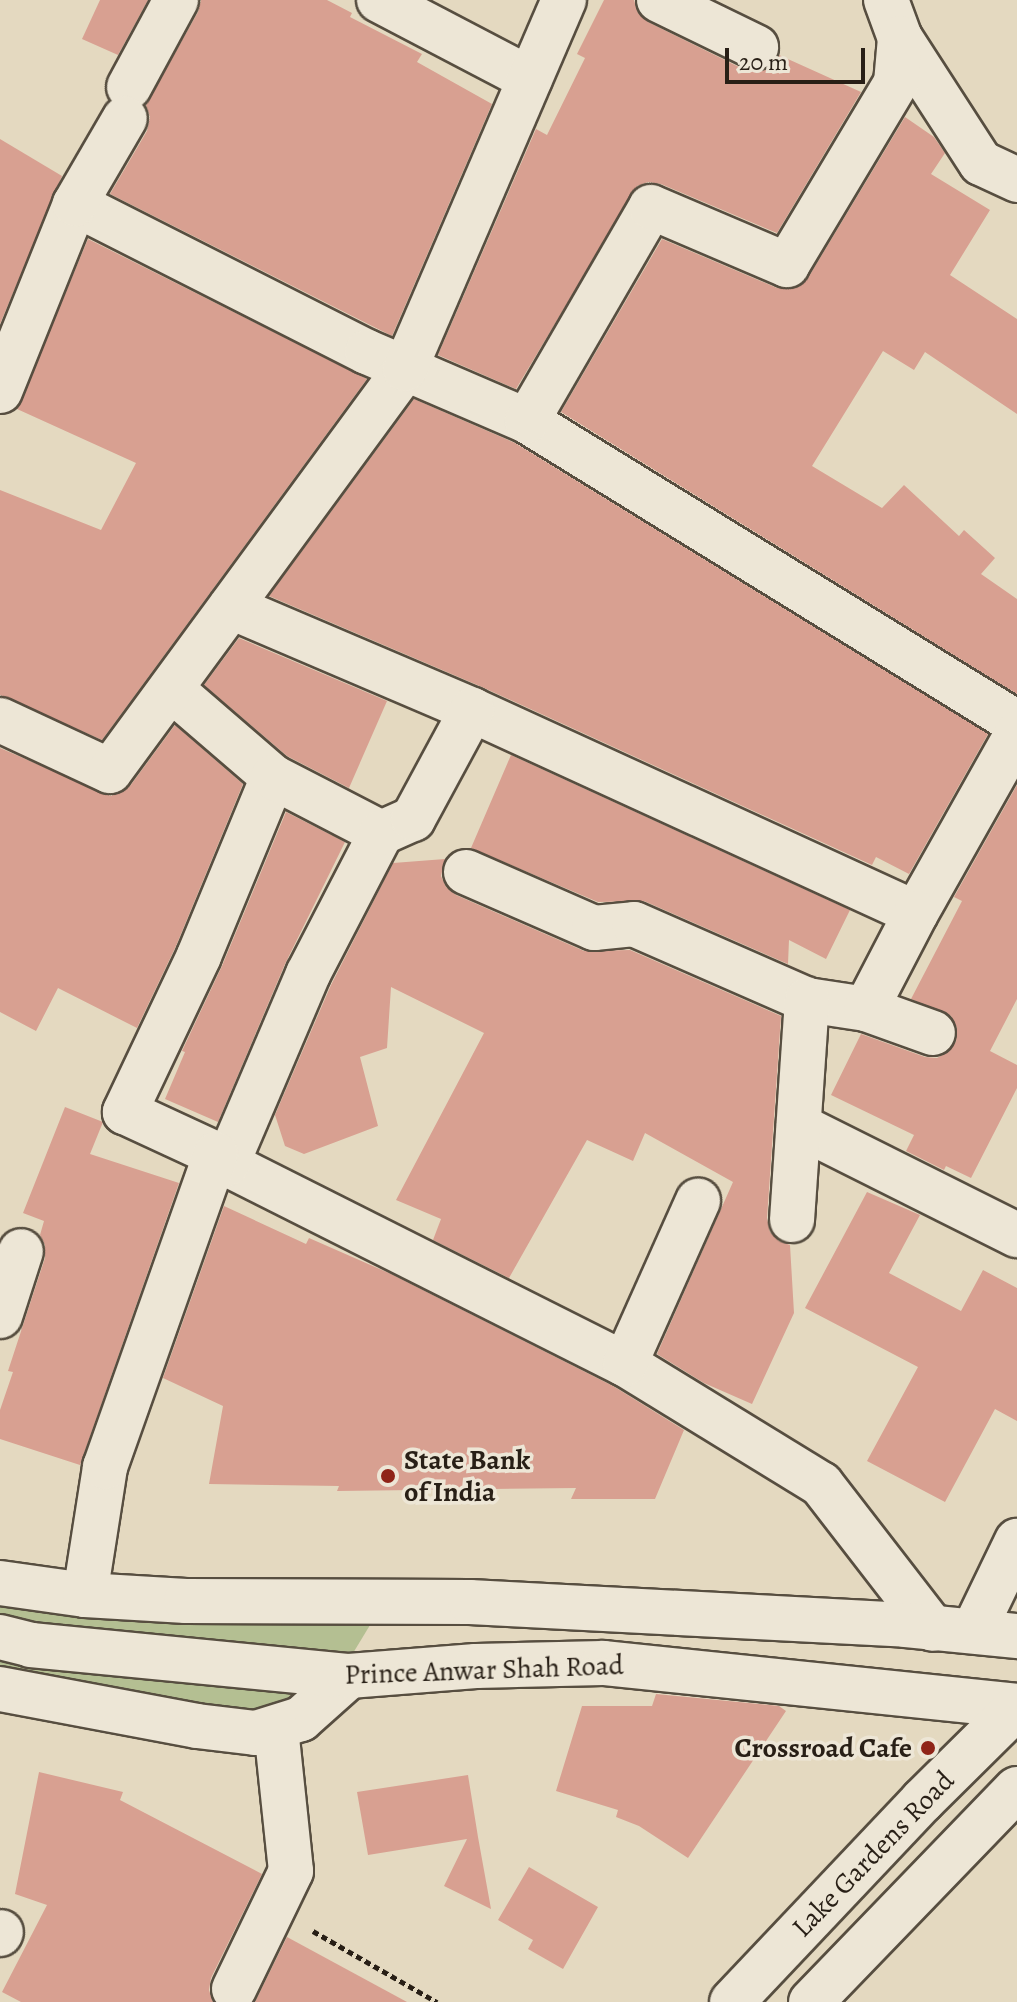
<!DOCTYPE html>
<html>
<head>
<meta charset="utf-8">
<style>
  body { margin:0 }
  #map { position:relative; width:1017px; height:2002px; overflow:hidden; background:#e4d9c0; font-family:Alegreya,serif }
  div>[style] { position:absolute }
  [style*='--x'] { left:calc(var(--x)*1px); top:calc(var(--y)*1px); width:calc(var(--w)*1px); rotate:calc(var(--a)*1deg) }
  .green>* { inset:0; background:#b4bf92 }
  .building>* { inset:0; background:#d8a091 }
  .path>* { height:5px; margin-top:-2.5px; transform-origin:0; background:repeating-linear-gradient(90deg,#281f16 0 6px,transparent 0 10px) }
  .roads { filter:drop-shadow(2px 0 #574e40) drop-shadow(-2px 0 #574e40) drop-shadow(0 2px #574e40) drop-shadow(0 -2px #574e40) }
  .street>* { height:44px; margin:-22px; padding:0 22px; transform-origin:22px; border-radius:22px; background:#ede6d6 }
  .secondary>* { height:44px; margin:-22px; padding:0 22px; transform-origin:22px; border-radius:22px; background:#ede6d6 }
  .dots>* { width:22px; height:22px; translate:-50% -50%; box-sizing:border-box; border:4px solid #ede6d6; border-radius:50% }
  span { translate:-50% -50%; white-space:nowrap; text-align:center; line-height:1.15; -webkit-text-stroke:7px #ede6d6; paint-order:stroke }
  .poi-label { font-size:28px; color:#281f16; font-weight:700 }
  .left { translate:0 -50%; text-align:left }
  .right { translate:-100% -50%; text-align:right }
  .street-label { font-size:28px; color:#281f16 }
  .scale { position:absolute; left:725px; top:48px; width:140px; height:36px; box-sizing:border-box; border:4px solid #281f16; border-top:0; padding-left:10px; font-size:24px; line-height:28px; white-space:nowrap; color:#281f16; -webkit-text-stroke:6px #ede6d6; paint-order:stroke }
</style>
</head>
<body>
<div id="map">
  <div class="green">
    <div style="clip-path:polygon(0 1565px,384px 1602px,344px 1668px,275px 1721px,0 1676px)"></div>
  </div>
  <div class="building">
    <div style="clip-path:polygon(100px 0,148px 0,118px 55px,82px 39px)"></div>
    <div style="clip-path:polygon(201px 0,327px 0,352px 13px,350px 17px,422px 54px,417px 62px,492px 104px,392px 336px,110px 194px,147px 131px,150px 117px,146px 105px,198px 12px)"></div>
    <div style="clip-path:polygon(604px 0,634px 0,638px 13px,648px 22px,745px 70px,757px 72px,769px 68px,779px 55px,861px 92px,777px 233px,661px 184px,648px 182px,637px 186px,516px 389px,438px 355px,536px 129px,547px 135px,585px 58px,577px 54px)"></div>
    <div style="clip-path:polygon(905px 117px,934px 137px,945px 153px,931px 174px,990px 210px,950px 275px,1017px 319px,1017px 414px,925px 352px,914px 370px,883px 351px,812px 466px,882px 508px,904px 485px,959px 536px,964px 530px,995px 558px,981px 574px,1017px 599px,1017px 694px,561px 412px,662px 239px,777px 288px,799px 287px,808px 278px)"></div>
    <div style="clip-path:polygon(0 139px,62px 176px,0 324px)"></div>
    <div style="clip-path:polygon(88px 239px,367px 379px,102px 740px,0 695px,0 490px,101px 530px,136px 463px,17px 409px)"></div>
    <div style="clip-path:polygon(414px 399px,515px 443px,988px 734px,909px 874px,876px 857px,872px 865px,482px 687px,269px 596px)"></div>
    <div style="clip-path:polygon(239px 638px,387px 701px,349px 788px,287px 756px,204px 685px)"></div>
    <div style="clip-path:polygon(175px 725px,243px 784px,176px 946px,137px 1028px,58px 988px,36px 1031px,0 1012px,0 748px,111px 796px,130px 786px)"></div>
    <div style="clip-path:polygon(511px 755px,850px 910px,826px 959px,789px 940px,788px 964px,644px 901px,598px 902px,471px 848px)"></div>
    <div style="clip-path:polygon(1017px 785px,1017px 999px,990px 1051px,1017px 1065px,1017px 1088px,971px 1178px,946px 1166px,944px 1170px,906px 1151px,914px 1135px,831px 1095px,861px 1034px,925px 1057px,937px 1058px,948px 1052px,956px 1042px,957px 1028px,951px 1016px,911px 999px,962px 901px,954px 897px)"></div>
    <div style="clip-path:polygon(286px 812px,345px 842px,285px 964px,218px 1122px,165px 1099px,185px 1052px,182px 1051px,222px 966px)"></div>
    <div style="clip-path:polygon(445px 859px,441px 876px,446px 887px,456px 895px,584px 951px,630px 950px,781px 1016px,767px 1218px,770px 1232px,779px 1241px,790px 1245px,794px 1313px,752px 1404px,704px 1383px,657px 1354px,733px 1182px,645px 1133px,633px 1161px,587px 1140px,509px 1278px,433px 1240px,441px 1219px,396px 1200px,484px 1033px,391px 987px,387px 1048px,360px 1057px,378px 1126px,304px 1154px,285px 1146px,275px 1115px,331px 985px,393px 863px)"></div>
    <div style="clip-path:polygon(65px 1107px,103px 1122px,90px 1154px,179px 1183px,80px 1465px,0 1439px,0 1410px,13px 1372px,8px 1371px,45px 1258px,45px 1245px,40px 1235px,44px 1221px,23px 1213px)"></div>
    <div style="clip-path:polygon(867px 1192px,920px 1215px,889px 1273px,961px 1311px,983px 1270px,1017px 1288px,1017px 1421px,995px 1409px,945px 1502px,867px 1461px,918px 1367px,805px 1308px)"></div>
    <div style="clip-path:polygon(224px 1206px,306px 1244px,309px 1238px,391px 1274px,613px 1386px,684px 1430px,655px 1499px,571px 1499px,576px 1488px,337px 1491px,339px 1486px,209px 1484px,223px 1406px,163px 1378px)"></div>
    <div style="clip-path:polygon(656px 1694px,779px 1706px,786px 1711px,688px 1858px,639px 1826px,616px 1817px,618px 1810px,556px 1791px,582px 1706px,652px 1706px)"></div>
    <div style="clip-path:polygon(39px 1772px,123px 1792px,120px 1800px,262px 1874px,211px 1978px,209px 1990px,213px 2002px,21px 2002px,2px 1992px,47px 1905px,15px 1894px)"></div>
    <div style="clip-path:polygon(468px 1775px,478px 1837px,491px 1909px,444px 1886px,467px 1839px,368px 1855px,357px 1792px)"></div>
    <div style="clip-path:polygon(529px 1867px,598px 1907px,563px 1969px,528px 1949px,533px 1940px,498px 1920px)"></div>
    <div style="clip-path:polygon(287px 1937px,407px 2002px,255px 2002px)"></div>
  </div>
  <div class="path">
    <div style="--x:313;--y:1931;--w:143;--a:29.8"></div>
  </div>
  <div class="roads">
    <div class="street">
      <div style="--x:379;--y:0;--w:170;--a:27.6"></div>
      <div style="--x:659;--y:0;--w:108;--a:25.9"></div>
      <div style="--x:886;--y:0;--w:40;--a:69.8"></div>
      <div style="--x:900;--y:38;--w:149;--a:57.1"></div>
      <div style="--x:981;--y:163;--w:40;--a:25"></div>
      <div style="--x:129;--y:87;--w:99;--a:-61.6"></div>
      <div style="--x:75;--y:204;--w:327;--a:26.9"></div>
      <div style="--x:367;--y:352;--w:174;--a:23.3"></div>
      <div style="--x:527;--y:421;--w:576;--a:31.65"></div>
      <div style="--x:0;--y:391;--w:201;--a:-68.1"></div>
      <div style="--x:75;--y:204;--w:99;--a:-59.8"></div>
      <div style="--x:527;--y:421;--w:247;--a:-59.9"></div>
      <div style="--x:651;--y:207;--w:148;--a:23.1"></div>
      <div style="--x:787;--y:265;--w:212;--a:-59.1"></div>
      <div style="--x:896;--y:83;--w:45;--a:-84.9"></div>
      <div style="--x:231;--y:607;--w:262;--a:23.1"></div>
      <div style="--x:472;--y:710;--w:488;--a:24.6"></div>
      <div style="--x:916;--y:913;--w:206;--a:-60.6"></div>
      <div style="--x:171;--y:689;--w:135;--a:40.8"></div>
      <div style="--x:273;--y:777;--w:194;--a:112.5"></div>
      <div style="--x:199;--y:956;--w:173;--a:115.4"></div>
      <div style="--x:125;--y:1112;--w:100;--a:24.8"></div>
      <div style="--x:216;--y:1154;--w:15;--a:42"></div>
      <div style="--x:227;--y:1164;--w:445;--a:26.7"></div>
      <div style="--x:625;--y:1364;--w:230;--a:31.5"></div>
      <div style="--x:821;--y:1484;--w:183;--a:52.3"></div>
      <div style="--x:0;--y:720;--w:121;--a:24.9"></div>
      <div style="--x:110;--y:771;--w:499;--a:-53.7"></div>
      <div style="--x:405;--y:369;--w:402;--a:-66.7"></div>
      <div style="--x:273;--y:777;--w:122;--a:27.4"></div>
      <div style="--x:466;--y:872;--w:140;--a:23.6"></div>
      <div style="--x:594;--y:928;--w:40;--a:-5.7"></div>
      <div style="--x:634;--y:924;--w:189;--a:23.7"></div>
      <div style="--x:807;--y:1000;--w:60;--a:8.7"></div>
      <div style="--x:866;--y:1009;--w:71;--a:19.7"></div>
      <div style="--x:866;--y:1009;--w:108;--a:-62.5"></div>
      <div style="--x:799;--y:1126;--w:244;--a:26.6"></div>
      <div style="--x:227;--y:1164;--w:207;--a:-66.9"></div>
      <div style="--x:308;--y:974;--w:159;--a:-62.6"></div>
      <div style="--x:381;--y:833;--w:35;--a:-24"></div>
      <div style="--x:413;--y:819;--w:124;--a:-61.6"></div>
      <div style="--x:792;--y:1220;--w:221;--a:-86.1"></div>
      <div style="--x:0;--y:1316;--w:68;--a:-72.1"></div>
      <div style="--x:625;--y:1364;--w:179;--a:-65.9"></div>
      <div style="--x:85;--y:1595;--w:130;--a:-81.1"></div>
      <div style="--x:105;--y:1467;--w:332;--a:-70.5"></div>
      <div style="--x:974;--y:1630;--w:99;--a:-64.2"></div>
      <div style="--x:0;--y:1689;--w:200;--a:10.6"></div>
      <div style="--x:197;--y:1726;--w:59;--a:6.8"></div>
      <div style="--x:256;--y:1733;--w:47;--a:-17.3"></div>
      <div style="--x:301;--y:1719;--w:64;--a:-41.9"></div>
      <div style="--x:0;--y:1934;--w:2;--a:-63"></div>
      <div style="--x:234;--y:1989;--w:131;--a:-64.2"></div>
      <div style="--x:291;--y:1871;--w:143;--a:-96"></div>
    </div>
    <div class="secondary">
      <div style="--x:0;--y:1583;--w:86;--a:8"></div>
      <div style="--x:85;--y:1595;--w:101;--a:3.4"></div>
      <div style="--x:186;--y:1601;--w:284;--a:0.2"></div>
      <div style="--x:470;--y:1602;--w:437;--a:3"></div>
      <div style="--x:906;--y:1625;--w:112;--a:5.7"></div>
      <div style="--x:0;--y:1637;--w:32;--a:14"></div>
      <div style="--x:31;--y:1645;--w:320;--a:5.6"></div>
      <div style="--x:349;--y:1676;--w:127;--a:-4.5"></div>
      <div style="--x:476;--y:1666;--w:127;--a:-1.4"></div>
      <div style="--x:603;--y:1663;--w:416;--a:5.9"></div>
      <div style="--x:732;--y:2002;--w:277;--a:-46.6"></div>
      <div style="--x:922;--y:1801;--w:134;--a:-44.7"></div>
      <div style="--x:811;--y:2002;--w:296;--a:-46"></div>
    </div>
  </div>
  <div class="dots">
    <div style="left:388px;top:1476px;background:#8f2418"></div>
    <div style="left:928px;top:1748px;background:#8f2418"></div>
  </div>
  <div class="poi-label">
    <span class="left" style="left:404px;top:1476px">State Bank<br>of India</span>
    <span class="right" style="left:912px;top:1748px">Crossroad Cafe</span>
  </div>
  <div class="street-label">
    <span style="left:484px;top:1670px;rotate:-2deg">Prince Anwar Shah Road</span>
    <span style="left:873px;top:1854px;rotate:-46deg">Lake Gardens Road</span>
  </div>
  <div class="scale">20 m</div>
</div>
</body>
</html>
